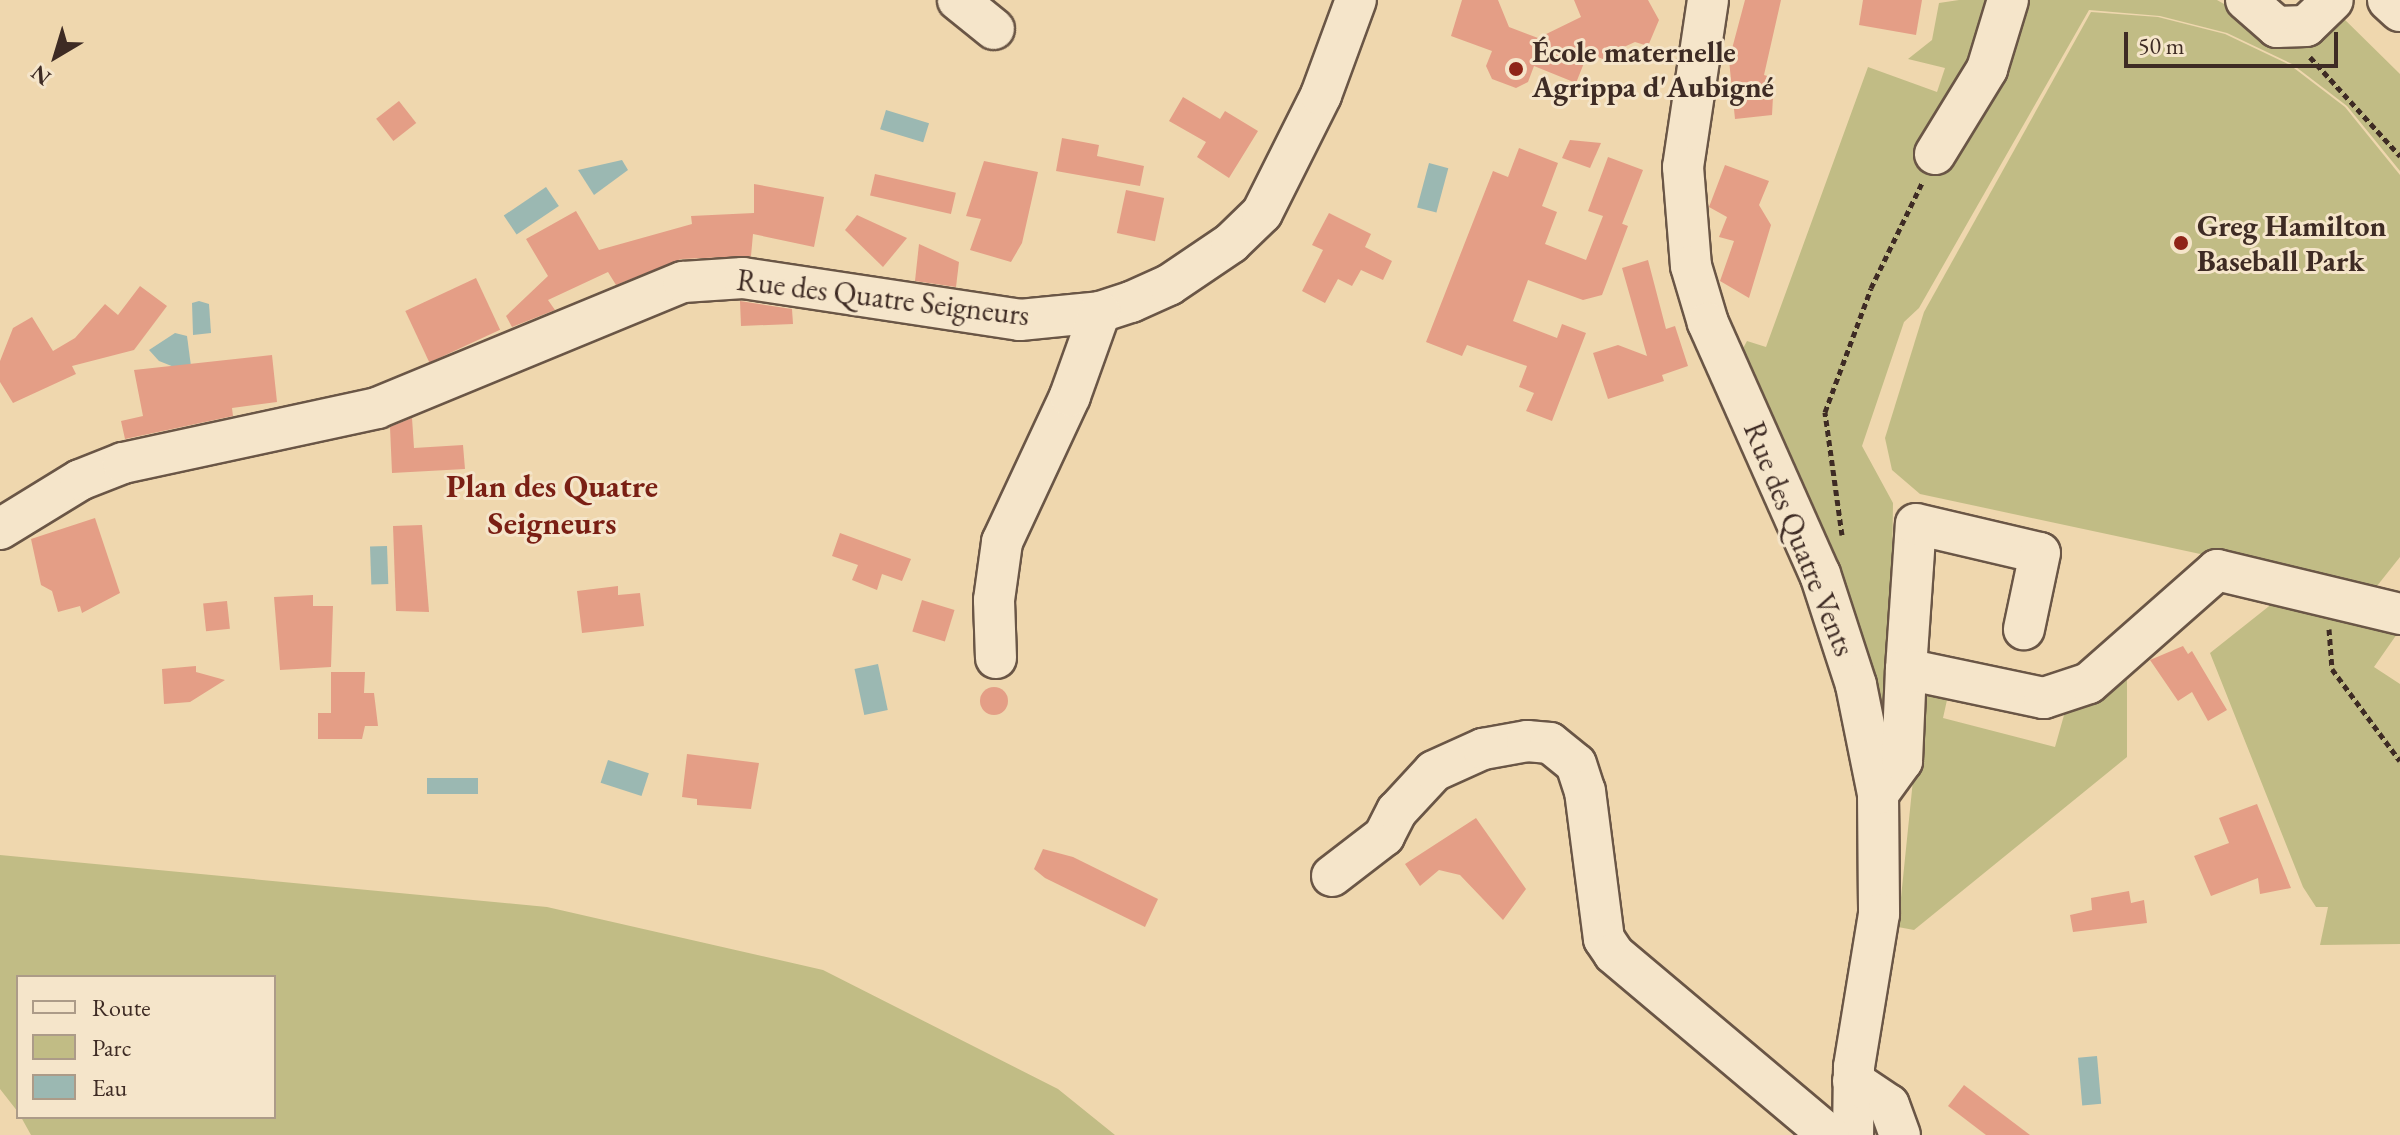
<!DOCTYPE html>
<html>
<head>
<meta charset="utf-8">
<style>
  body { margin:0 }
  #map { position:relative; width:2400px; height:1135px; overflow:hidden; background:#efd7ae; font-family:"EB Garamond",serif }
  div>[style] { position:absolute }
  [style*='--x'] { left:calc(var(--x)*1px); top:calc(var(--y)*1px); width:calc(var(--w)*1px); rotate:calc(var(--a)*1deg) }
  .green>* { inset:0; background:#c1bc85 }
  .water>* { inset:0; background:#9bb8b2; transform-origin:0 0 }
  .building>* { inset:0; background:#e49e86; transform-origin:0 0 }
  .round { border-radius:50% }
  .path>* { height:5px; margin-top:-2.5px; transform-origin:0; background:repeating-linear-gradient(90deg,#3e2b24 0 6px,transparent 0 10px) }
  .roads { filter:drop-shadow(2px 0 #6a5646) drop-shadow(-2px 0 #6a5646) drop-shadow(0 2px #6a5646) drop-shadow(0 -2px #6a5646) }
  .minor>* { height:40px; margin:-20px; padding:0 20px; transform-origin:20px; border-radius:20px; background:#f5e5ca }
  .dots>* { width:22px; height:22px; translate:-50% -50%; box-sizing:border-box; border:4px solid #f5e5ca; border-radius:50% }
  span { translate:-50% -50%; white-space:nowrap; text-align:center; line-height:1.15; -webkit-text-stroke:6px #f5e5ca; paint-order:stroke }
  .poi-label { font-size:30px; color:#3e2b24; font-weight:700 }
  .left { translate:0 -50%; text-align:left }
  .street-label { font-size:30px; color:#3e2b24 }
  .neighbourhood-label { font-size:32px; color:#7a1f14; font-weight:700 }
  .legend { position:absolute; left:16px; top:975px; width:260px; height:144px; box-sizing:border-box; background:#f5e5ca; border:2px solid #ac9b88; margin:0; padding:10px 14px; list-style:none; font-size:24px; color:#3e2b24 }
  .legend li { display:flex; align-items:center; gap:16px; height:40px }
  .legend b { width:40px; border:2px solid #ac9b88 }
  .north { position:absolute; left:16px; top:16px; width:80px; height:80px; -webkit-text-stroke:6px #f5e5ca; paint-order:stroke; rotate:218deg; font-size:22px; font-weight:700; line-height:32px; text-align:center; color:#3e2b24 }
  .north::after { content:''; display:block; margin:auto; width:28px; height:36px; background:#3e2b24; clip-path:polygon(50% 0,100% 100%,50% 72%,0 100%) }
  .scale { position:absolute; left:2124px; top:32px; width:214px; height:36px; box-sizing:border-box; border:4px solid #3e2b24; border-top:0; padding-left:10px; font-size:24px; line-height:28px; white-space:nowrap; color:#3e2b24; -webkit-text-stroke:6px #f5e5ca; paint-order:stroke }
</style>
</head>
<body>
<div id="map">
  <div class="green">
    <div style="clip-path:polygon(1959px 0,2217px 0,2273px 32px,2337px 12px,2400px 74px,2400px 171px,2347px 106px,2292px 64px,2227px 33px,2160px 16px,2089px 10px,1919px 308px,1904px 322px,1862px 446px,1893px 503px,1890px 724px,1878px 709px,1741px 352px,1747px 341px,1766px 347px,1868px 67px,1937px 92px,1945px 68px,1908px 59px,1932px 40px,1939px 3px)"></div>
    <div style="clip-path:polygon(2091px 12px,2158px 17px,2225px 34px,2290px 65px,2345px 107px,2400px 175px,2400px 557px,2373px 591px,1920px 494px,1892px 470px,1885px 438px,1924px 312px)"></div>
    <div style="clip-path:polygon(2273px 603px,2397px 634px,2374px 667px,2400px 684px,2400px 944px,2320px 945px,2328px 907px,2316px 907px,2303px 887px,2210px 653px)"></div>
    <div style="clip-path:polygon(2127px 669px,2127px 757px,1914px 930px,1898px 927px,1922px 692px,1947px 700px,1943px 718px,2055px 747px,2066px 708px)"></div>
    <div style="clip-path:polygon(0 855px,547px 907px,823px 970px,1058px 1089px,1115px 1135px,31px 1135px,21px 1117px,274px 1117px,274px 977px,18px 977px,18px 1112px,0 1089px)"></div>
  </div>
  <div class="water">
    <div style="left:886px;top:110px;width:45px;height:20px;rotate:17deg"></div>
    <div style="clip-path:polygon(622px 160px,628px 170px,594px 195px,578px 170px)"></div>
    <div style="left:1429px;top:163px;width:20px;height:46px;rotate:15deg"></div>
    <div style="left:546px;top:187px;width:23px;height:51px;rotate:56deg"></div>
    <div style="clip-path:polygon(199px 301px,209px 304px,211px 333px,193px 335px,192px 303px)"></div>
    <div style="clip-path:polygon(175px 333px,187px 336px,192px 374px,159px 361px,149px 350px)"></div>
    <div style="left:387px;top:546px;width:38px;height:17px;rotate:88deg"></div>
    <div style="left:878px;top:664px;width:47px;height:24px;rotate:78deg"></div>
    <div style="left:608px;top:760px;width:43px;height:24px;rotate:18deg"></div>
    <div style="left:478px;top:778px;width:16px;height:51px;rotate:90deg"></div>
    <div style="left:2097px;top:1056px;width:48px;height:19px;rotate:85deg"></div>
  </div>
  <div class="building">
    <div style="clip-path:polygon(1462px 0,1498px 0,1509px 27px,1538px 38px,1581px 17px,1574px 0,1648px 0,1659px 20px,1648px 46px,1635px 42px,1615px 51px,1610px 62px,1588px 53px,1576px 83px,1534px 66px,1528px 82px,1516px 88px,1492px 79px,1486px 66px,1492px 51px,1451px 36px)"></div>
    <div style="clip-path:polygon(1745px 0,1781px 0,1764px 75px,1774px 78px,1772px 115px,1735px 119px,1729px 60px)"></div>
    <div style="clip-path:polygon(1863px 0,1922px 0,1916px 35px,1859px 25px)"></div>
    <div style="clip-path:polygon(1183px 97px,1220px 119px,1225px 111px,1258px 131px,1229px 178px,1197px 157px,1206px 142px,1169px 121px)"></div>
    <div style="left:399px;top:101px;width:28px;height:29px;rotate:52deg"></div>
    <div style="clip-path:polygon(1062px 138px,1099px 145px,1097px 156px,1144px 166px,1140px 186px,1056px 171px)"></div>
    <div style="clip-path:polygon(1570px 140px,1601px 143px,1590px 168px,1562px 158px)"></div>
    <div style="clip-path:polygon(1519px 148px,1558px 163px,1542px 206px,1557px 212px,1545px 244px,1586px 260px,1603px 216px,1588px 211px,1608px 157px,1643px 170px,1622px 224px,1610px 219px,1628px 226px,1602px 295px,1583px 300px,1528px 280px,1513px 321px,1557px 338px,1562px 324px,1586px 333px,1552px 421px,1526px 411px,1534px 393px,1519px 387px,1527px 366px,1467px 345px,1462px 356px,1426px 342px,1493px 171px,1508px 177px)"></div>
    <div style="clip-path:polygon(984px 161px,1038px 172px,1022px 243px,1011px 262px,970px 250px,981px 219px,966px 216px)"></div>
    <div style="clip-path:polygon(1725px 165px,1769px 181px,1759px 205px,1771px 225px,1749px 298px,1720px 281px,1734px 241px,1719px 237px,1727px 217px,1709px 207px)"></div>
    <div style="left:875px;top:174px;width:83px;height:22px;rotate:13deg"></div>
    <div style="clip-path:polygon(754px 184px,824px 197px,814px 247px,753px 234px,751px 256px,681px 259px,616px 285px,608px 272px,548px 300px,555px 310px,512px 327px,506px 316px,548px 276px,526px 239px,576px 211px,599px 250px,692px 224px,691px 216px,754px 213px)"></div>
    <div style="left:1126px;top:190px;width:39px;height:44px;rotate:12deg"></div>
    <div style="clip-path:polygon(1329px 213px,1371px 234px,1365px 247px,1392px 261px,1383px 280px,1361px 270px,1352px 286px,1338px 279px,1325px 303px,1302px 291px,1323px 250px,1312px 245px)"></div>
    <div style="clip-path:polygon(857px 215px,907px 238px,883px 267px,845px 230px)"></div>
    <div style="clip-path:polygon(919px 244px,959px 262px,956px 287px,915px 281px)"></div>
    <div style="clip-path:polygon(1648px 260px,1666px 329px,1675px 326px,1688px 366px,1662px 375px,1664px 381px,1608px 399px,1593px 353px,1618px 345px,1647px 356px,1622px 268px)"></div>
    <div style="left:476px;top:278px;width:57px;height:78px;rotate:65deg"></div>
    <div style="clip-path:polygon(140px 286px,167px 306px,134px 350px,72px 366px,76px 374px,13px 403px,0 382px,0 361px,13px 328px,32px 317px,53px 351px,75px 338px,105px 304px,118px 315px)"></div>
    <div style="clip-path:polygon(740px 301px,792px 309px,793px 324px,741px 326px)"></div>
    <div style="clip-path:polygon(272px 355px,277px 402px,232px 408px,233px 416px,125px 439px,121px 421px,143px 416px,134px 370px)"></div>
    <div style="clip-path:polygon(412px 418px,414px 448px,463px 445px,465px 469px,392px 473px,390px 427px)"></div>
    <div style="clip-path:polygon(95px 518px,120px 593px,82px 613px,80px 606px,58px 612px,52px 591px,41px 585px,31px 539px)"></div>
    <div style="clip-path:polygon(422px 525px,429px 612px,396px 611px,393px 526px)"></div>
    <div style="clip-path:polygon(840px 533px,911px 559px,902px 581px,882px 574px,877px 590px,852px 580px,858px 565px,832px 556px)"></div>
    <div style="clip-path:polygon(618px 586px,618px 595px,640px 593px,644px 626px,582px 633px,577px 591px)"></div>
    <div style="clip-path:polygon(313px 595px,313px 606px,333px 606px,331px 667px,280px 670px,274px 597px)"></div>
    <div style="left:922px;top:600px;width:34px;height:33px;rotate:17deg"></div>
    <div style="left:227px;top:601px;width:28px;height:24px;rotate:84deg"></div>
    <div style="clip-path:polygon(2183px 646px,2188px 654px,2192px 651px,2227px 710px,2208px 721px,2192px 692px,2178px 701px,2150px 660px)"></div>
    <div style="clip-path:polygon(196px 666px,196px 672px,225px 680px,190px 702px,164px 704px,162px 669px)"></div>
    <div style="clip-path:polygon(331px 672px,365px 672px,364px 693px,374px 693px,378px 726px,365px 726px,362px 739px,318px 739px,318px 713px,331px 713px)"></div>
    <div class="round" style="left:980px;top:687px;width:28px;height:28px"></div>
    <div style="clip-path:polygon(687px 754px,759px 763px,751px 809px,697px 805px,697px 799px,682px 797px)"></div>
    <div style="clip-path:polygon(2257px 804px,2291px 888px,2260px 894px,2258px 878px,2211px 896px,2194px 856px,2229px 843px,2219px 818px)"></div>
    <div style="clip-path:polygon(1476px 818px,1526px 889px,1503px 920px,1460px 875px,1439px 870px,1420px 886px,1405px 864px)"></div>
    <div style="clip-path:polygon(1043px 849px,1073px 857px,1158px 899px,1145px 927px,1045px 878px,1034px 869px)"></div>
    <div style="clip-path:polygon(2129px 891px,2131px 903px,2144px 900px,2147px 923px,2073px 932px,2070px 915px,2092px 910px,2091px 898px)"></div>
    <div style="clip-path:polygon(1964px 1085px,2030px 1135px,1986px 1135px,1948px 1106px)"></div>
  </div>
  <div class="path">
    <div style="--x:2310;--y:57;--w:134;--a:47.7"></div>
    <div style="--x:1842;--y:535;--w:124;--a:-97.9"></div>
    <div style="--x:1825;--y:412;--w:132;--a:-69.6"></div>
    <div style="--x:1871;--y:288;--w:117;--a:-64.1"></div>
    <div style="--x:2329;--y:629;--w:40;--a:85.7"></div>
    <div style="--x:2332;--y:669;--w:114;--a:53.5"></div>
  </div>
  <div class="roads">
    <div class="minor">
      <div style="--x:958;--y:0;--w:46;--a:38.9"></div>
      <div style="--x:1708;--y:0;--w:169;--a:98.5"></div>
      <div style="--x:1683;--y:167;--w:99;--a:85.4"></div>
      <div style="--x:1691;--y:266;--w:59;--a:73.4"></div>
      <div style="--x:1708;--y:323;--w:275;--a:66"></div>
      <div style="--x:1820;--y:574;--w:117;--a:72"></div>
      <div style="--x:1856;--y:685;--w:111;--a:78.6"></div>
      <div style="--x:1878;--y:794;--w:120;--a:89.5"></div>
      <div style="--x:1879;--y:914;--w:155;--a:99.3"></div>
      <div style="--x:1854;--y:1067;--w:68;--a:90.8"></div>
      <div style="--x:2246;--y:0;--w:41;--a:41.1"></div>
      <div style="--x:2277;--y:27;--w:29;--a:-2"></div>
      <div style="--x:2306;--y:26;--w:37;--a:-44"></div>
      <div style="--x:2388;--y:0;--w:16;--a:43"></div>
      <div style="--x:1935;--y:154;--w:100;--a:-58.5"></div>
      <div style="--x:1987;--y:69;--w:72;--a:-73.1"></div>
      <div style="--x:0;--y:529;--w:94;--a:-31.5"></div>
      <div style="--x:80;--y:480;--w:46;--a:-21.6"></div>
      <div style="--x:123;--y:463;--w:260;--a:-12.2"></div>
      <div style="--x:377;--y:408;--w:331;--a:-22.4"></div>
      <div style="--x:683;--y:282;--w:60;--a:-3.8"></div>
      <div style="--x:743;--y:278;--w:280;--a:8.6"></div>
      <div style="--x:1020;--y:320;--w:80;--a:-5.7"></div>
      <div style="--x:1100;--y:312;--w:33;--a:-18"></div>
      <div style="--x:1131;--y:302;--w:42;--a:-24.1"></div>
      <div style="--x:1169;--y:285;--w:75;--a:-34.1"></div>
      <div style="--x:1231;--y:243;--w:43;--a:-44.1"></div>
      <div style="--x:1262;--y:213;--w:132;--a:-63.4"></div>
      <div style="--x:1321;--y:95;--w:101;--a:-69.8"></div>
      <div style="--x:996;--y:658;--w:58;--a:-92"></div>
      <div style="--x:994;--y:600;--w:59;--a:-82.1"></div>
      <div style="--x:1002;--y:542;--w:161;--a:-65"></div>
      <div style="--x:1070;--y:396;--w:89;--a:-70.3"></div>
      <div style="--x:1906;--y:669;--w:145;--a:-86.1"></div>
      <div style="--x:1916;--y:524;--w:127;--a:13.2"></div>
      <div style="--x:2040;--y:553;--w:78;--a:101.9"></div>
      <div style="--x:1878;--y:794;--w:41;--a:-54"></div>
      <div style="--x:1902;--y:761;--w:92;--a:-87.5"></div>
      <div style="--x:1906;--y:669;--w:141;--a:11.9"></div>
      <div style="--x:2044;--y:698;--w:47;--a:-18.4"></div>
      <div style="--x:2089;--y:683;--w:171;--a:-41.4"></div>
      <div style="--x:2217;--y:570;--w:188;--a:13.5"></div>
      <div style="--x:1332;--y:876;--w:66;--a:-37.6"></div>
      <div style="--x:1384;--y:836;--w:28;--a:-63"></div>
      <div style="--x:1397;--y:811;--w:54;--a:-47.2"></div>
      <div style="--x:1434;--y:771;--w:54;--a:-24.2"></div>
      <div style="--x:1483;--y:749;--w:45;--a:-10.3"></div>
      <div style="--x:1527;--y:741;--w:23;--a:5"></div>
      <div style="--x:1550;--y:743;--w:33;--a:39"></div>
      <div style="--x:1576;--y:764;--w:28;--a:72"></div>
      <div style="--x:1585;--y:791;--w:149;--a:82.7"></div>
      <div style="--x:1604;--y:939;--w:18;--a:56"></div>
      <div style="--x:1614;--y:954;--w:281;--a:40.1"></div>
      <div style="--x:1853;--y:1081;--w:43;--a:33.7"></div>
      <div style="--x:1889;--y:1105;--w:32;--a:70"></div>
    </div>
  </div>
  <div class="dots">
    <div style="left:1516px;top:69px;background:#8f2418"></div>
    <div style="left:2181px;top:243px;background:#8f2418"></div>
  </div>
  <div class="poi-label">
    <span class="left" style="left:1532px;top:69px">École maternelle<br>Agrippa d'Aubigné</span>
    <span class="left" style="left:2197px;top:243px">Greg Hamilton<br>Baseball Park</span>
  </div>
  <div class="street-label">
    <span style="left:883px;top:298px;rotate:7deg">Rue des Quatre Seigneurs</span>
    <span style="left:1799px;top:539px;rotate:68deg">Rue des Quatre Vents</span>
  </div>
  <div class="neighbourhood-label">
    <span style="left:552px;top:505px">Plan des Quatre<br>Seigneurs</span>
  </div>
  <ul class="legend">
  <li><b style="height:10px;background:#f5e5ca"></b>Route</li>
  <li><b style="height:22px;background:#c1bc85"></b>Parc</li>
  <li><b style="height:22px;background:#9bb8b2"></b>Eau</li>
  </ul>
  <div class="north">N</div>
  <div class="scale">50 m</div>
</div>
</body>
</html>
